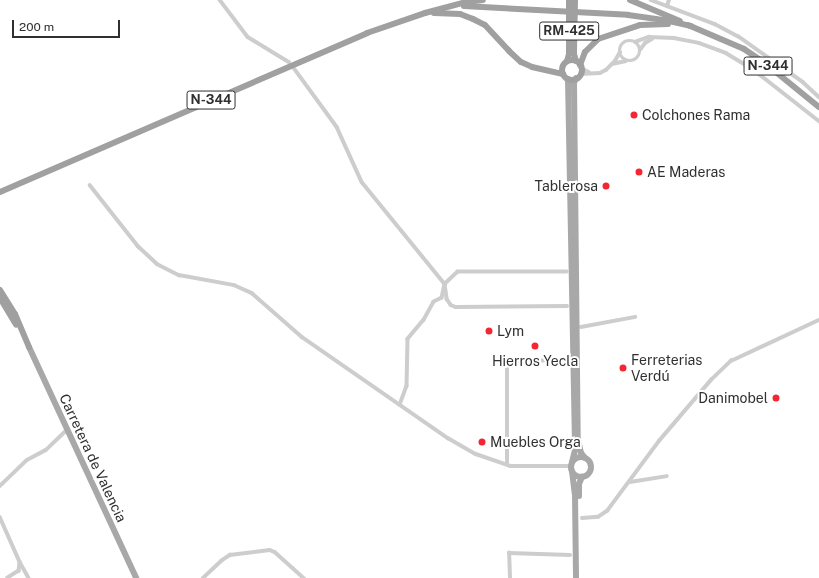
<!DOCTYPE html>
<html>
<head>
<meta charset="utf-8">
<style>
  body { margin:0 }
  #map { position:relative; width:819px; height:578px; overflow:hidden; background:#fff; font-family:"Public Sans",sans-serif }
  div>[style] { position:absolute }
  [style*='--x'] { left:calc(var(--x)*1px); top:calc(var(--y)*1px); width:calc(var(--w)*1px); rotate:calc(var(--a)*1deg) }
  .minor>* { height:3.5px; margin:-1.75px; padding:0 1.75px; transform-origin:1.75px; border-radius:1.75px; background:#cdcdcd }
  .minor>.ring { margin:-1.75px; padding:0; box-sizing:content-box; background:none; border:3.5px solid #cdcdcd; border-radius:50% }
  .primary>* { height:6px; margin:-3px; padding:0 3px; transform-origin:3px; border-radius:3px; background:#a8a8a8 }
  .primary>.ring { margin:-3px; padding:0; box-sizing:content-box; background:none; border:6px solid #a8a8a8; border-radius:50% }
  .trunk>* { height:6px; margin:-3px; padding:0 3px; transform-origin:3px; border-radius:3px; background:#a0a0a0 }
  .trunk>.ring { margin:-3px; padding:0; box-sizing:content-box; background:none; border:6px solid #a0a0a0; border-radius:50% }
  .dots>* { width:11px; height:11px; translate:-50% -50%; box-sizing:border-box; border:2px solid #fff; border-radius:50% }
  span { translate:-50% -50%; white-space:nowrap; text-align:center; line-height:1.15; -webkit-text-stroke:4px #fff; paint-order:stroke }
  .shield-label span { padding:1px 3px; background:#fff; border:1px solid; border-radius:3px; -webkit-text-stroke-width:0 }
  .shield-label { font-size:13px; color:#303030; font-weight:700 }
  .poi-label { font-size:14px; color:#303030 }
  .left { translate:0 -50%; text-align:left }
  .right { translate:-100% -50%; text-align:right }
  .street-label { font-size:14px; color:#303030 }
  .scale { position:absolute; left:12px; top:20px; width:108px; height:18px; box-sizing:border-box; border:2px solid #303030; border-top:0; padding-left:5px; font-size:12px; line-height:14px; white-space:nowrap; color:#303030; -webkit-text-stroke:3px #fff; paint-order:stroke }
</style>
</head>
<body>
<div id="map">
  <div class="minor">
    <div style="--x:220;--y:0;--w:46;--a:52.9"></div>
    <div style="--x:248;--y:37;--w:48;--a:31.4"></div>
    <div style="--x:651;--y:0;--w:68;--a:20.6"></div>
    <div style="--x:715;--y:24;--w:26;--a:28"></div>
    <div style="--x:738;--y:36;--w:80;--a:35.3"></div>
    <div style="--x:803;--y:82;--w:22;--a:43"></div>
    <div style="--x:667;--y:6;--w:6;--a:-72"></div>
    <div class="ring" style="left:620px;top:41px;width:16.5px;height:16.5px"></div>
    <div style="--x:635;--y:42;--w:15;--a:-20"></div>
    <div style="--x:649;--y:37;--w:25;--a:2"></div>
    <div style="--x:674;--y:38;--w:25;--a:11"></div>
    <div style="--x:699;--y:43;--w:29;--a:20"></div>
    <div style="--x:726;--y:53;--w:33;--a:31"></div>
    <div style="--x:754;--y:70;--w:83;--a:38.1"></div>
    <div style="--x:640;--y:50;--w:9;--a:-54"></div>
    <div style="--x:645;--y:43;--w:8;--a:-30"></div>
    <div style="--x:612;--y:64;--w:14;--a:-12"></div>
    <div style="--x:294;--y:68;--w:73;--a:53.9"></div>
    <div style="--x:337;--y:127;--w:60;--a:65.6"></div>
    <div style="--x:362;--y:182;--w:132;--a:50.9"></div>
    <div style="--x:445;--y:284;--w:14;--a:102"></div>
    <div style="--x:442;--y:298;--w:9;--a:153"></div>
    <div style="--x:434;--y:302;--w:21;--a:119"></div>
    <div style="--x:424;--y:320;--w:25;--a:130"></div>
    <div style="--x:408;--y:339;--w:47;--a:91.2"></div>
    <div style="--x:407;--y:386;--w:20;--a:110"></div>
    <div style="--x:581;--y:68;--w:9;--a:27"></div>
    <div style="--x:580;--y:74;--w:20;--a:-3"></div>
    <div style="--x:600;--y:73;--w:7;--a:-27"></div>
    <div style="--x:606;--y:70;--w:13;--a:-45"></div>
    <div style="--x:615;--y:61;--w:10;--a:-61"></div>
    <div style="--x:90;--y:185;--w:78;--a:51.8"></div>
    <div style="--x:138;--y:246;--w:26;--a:43"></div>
    <div style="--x:157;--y:264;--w:25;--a:27"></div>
    <div style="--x:179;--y:275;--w:56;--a:10.3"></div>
    <div style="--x:234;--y:285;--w:20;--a:24"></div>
    <div style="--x:252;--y:293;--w:67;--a:41.3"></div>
    <div style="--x:302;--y:337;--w:178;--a:34.7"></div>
    <div style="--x:448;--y:438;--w:32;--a:30"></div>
    <div style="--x:476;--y:454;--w:36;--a:19"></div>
    <div style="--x:510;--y:466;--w:61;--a:0"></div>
    <div style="--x:567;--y:272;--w:109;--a:180"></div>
    <div style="--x:458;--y:272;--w:18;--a:137"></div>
    <div style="--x:445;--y:284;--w:15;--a:82"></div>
    <div style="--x:447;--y:299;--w:7;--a:56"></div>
    <div style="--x:451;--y:305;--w:5;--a:22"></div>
    <div style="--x:456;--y:307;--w:111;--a:-0.5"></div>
    <div style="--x:581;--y:327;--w:55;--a:-10.5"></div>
    <div style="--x:507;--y:465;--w:104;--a:-90"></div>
    <div style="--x:507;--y:361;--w:61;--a:-0.9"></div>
    <div style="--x:630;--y:482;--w:37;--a:-9"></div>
    <div style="--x:0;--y:486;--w:37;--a:-44"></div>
    <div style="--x:27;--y:460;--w:21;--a:-28"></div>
    <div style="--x:46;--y:450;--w:29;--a:-44"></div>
    <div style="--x:0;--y:517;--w:49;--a:66"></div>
    <div style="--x:20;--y:562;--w:9;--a:96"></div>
    <div style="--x:19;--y:571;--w:13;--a:148"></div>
    <div style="--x:582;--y:518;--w:16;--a:-4"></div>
    <div style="--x:598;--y:517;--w:11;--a:-34"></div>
    <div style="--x:607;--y:511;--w:87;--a:-53.4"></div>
    <div style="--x:659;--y:441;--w:80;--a:-49.6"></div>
    <div style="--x:711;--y:380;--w:28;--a:-44"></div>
    <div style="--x:731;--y:361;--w:97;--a:-25"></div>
    <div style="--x:20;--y:562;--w:18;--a:61"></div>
    <div style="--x:203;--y:578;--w:25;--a:-43"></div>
    <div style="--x:221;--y:561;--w:11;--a:-34"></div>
    <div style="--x:230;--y:555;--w:40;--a:-7.1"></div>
    <div style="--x:270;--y:550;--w:5;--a:22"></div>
    <div style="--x:275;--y:552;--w:39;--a:42"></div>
    <div style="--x:510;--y:578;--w:25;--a:-92"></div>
    <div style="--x:509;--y:553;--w:61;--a:1.9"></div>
  </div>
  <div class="primary">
    <div style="--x:576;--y:78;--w:5;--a:112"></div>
    <div style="--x:574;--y:83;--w:357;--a:89.4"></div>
    <div style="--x:578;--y:440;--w:13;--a:77"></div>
    <div style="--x:581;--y:453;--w:6;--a:51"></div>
    <div style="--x:568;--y:79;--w:371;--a:88.9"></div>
    <div style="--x:575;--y:450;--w:12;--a:104"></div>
    <div style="--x:29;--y:347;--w:255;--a:65.1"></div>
    <div class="ring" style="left:571px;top:457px;width:14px;height:14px"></div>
    <div style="--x:572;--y:471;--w:23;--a:83"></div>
    <div style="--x:575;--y:494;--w:84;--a:89.3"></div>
    <div style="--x:579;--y:496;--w:12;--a:-90"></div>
    <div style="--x:579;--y:484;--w:8;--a:-67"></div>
  </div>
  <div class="trunk">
    <div style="--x:575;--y:0;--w:54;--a:91.1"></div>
    <div style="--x:574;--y:54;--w:7;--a:74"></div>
    <div style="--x:630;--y:0;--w:54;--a:22.8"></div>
    <div style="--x:464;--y:6;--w:164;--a:3.1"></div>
    <div style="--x:628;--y:15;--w:37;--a:8"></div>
    <div style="--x:665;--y:20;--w:27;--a:13"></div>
    <div style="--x:434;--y:13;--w:26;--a:2"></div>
    <div style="--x:460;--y:14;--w:14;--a:21"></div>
    <div style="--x:473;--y:19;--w:13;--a:27"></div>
    <div style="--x:485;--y:25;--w:35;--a:47"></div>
    <div style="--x:509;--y:51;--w:16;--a:43"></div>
    <div style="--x:521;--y:62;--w:12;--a:24"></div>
    <div style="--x:532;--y:67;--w:32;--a:13"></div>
    <div style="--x:688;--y:25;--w:61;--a:23.2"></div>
    <div style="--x:744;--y:49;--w:27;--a:34"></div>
    <div style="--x:766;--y:64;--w:68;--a:39.1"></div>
    <div class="ring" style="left:562px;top:60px;width:14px;height:14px"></div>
    <div style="--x:567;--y:61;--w:7;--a:-74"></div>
    <div style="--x:569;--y:54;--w:54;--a:-90"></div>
    <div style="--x:580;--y:65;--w:14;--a:-69"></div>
    <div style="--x:585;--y:52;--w:18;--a:-45"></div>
    <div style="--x:598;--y:39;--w:44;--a:-18.4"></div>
    <div style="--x:640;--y:25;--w:28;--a:-2"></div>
    <div style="--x:0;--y:192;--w:400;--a:-23.4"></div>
    <div style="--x:367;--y:33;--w:61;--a:-19"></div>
    <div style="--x:425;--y:13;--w:42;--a:-15"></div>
    <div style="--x:466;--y:2;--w:17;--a:-7"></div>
    <div style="--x:0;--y:290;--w:28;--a:58"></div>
    <div style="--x:15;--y:314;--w:36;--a:67"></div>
    <div style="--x:0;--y:298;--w:31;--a:59"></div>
  </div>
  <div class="dots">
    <div style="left:634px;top:115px;background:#f22733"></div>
    <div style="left:639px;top:172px;background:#f22733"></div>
    <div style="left:606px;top:186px;background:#f22733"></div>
    <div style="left:489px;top:331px;background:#f22733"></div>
    <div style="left:535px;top:346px;background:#f22733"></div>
    <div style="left:623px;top:368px;background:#f22733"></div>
    <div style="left:776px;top:398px;background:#f22733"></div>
    <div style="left:482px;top:442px;background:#f22733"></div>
  </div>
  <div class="shield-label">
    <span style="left:569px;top:31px">RM-425</span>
    <span style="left:768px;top:66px">N-344</span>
    <span style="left:211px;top:100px">N-344</span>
  </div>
  <div class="poi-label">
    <span class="left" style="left:642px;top:115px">Colchones Rama</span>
    <span class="left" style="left:647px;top:172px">AE Maderas</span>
    <span class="right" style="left:598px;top:186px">Tablerosa</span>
    <span class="left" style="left:497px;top:331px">Lym</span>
    <span class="left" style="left:631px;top:368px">Ferreterias<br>Verdú</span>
    <span style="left:535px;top:361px">Hierros Yecla</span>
    <span class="right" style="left:768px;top:398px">Danimobel</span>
    <span class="left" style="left:490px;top:442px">Muebles Orga</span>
  </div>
  <div class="street-label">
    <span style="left:93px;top:458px;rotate:65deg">Carretera de Valencia</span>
  </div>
  <div class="scale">200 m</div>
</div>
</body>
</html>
